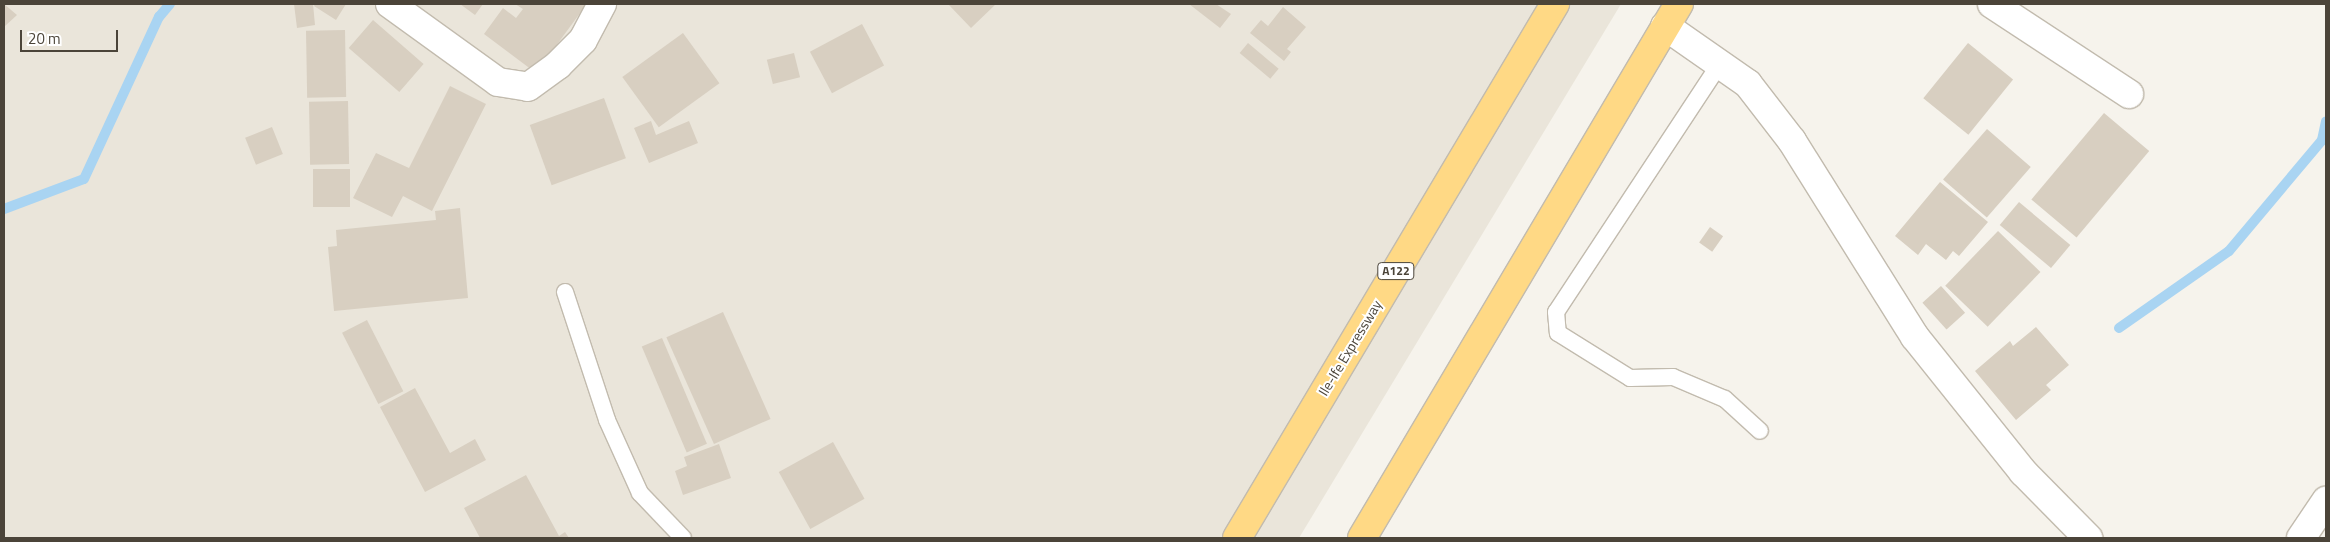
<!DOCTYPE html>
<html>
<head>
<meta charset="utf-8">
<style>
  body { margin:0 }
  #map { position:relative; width:2330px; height:542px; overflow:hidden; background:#f6f3ec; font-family:"Titillium Web",sans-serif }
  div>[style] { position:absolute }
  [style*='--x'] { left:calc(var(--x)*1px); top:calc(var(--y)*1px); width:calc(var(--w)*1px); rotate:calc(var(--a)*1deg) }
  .residential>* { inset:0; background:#eae5da }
  .stream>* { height:10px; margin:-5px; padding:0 5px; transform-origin:5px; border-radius:5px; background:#a9d4f2 }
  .building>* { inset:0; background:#d8cfc1; transform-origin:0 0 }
  .roads { filter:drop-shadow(1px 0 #c2bbae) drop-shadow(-1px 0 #c2bbae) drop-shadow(0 1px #c2bbae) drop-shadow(0 -1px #c2bbae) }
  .service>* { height:16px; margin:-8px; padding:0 8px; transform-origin:8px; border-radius:8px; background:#fff }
  .minor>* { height:28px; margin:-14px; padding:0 14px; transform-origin:14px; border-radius:14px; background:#fff }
  .trunk>* { height:28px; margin:-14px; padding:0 14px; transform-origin:14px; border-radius:14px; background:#ffd985 }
  span { translate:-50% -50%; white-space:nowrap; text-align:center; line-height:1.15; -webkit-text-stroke:4px #fff; paint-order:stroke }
  .shield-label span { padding:1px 4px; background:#fff; border:1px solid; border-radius:4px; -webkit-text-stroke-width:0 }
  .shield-label { font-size:12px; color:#4b4439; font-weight:700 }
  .street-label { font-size:14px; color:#4b4439 }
  .frame { position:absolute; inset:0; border:5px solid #4b4439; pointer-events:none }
  .scale { position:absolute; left:20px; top:30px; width:98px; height:22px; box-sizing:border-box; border:2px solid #4b4439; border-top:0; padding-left:6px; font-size:15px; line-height:18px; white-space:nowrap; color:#4b4439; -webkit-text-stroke:4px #fff; paint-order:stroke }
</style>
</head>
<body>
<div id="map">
  <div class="residential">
    <div style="clip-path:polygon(4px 4px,1621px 4px,1299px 538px,4px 538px)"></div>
  </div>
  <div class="stream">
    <div style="--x:4;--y:209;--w:85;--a:-20.6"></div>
    <div style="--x:84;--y:179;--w:179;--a:-65.2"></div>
    <div style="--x:159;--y:17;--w:17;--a:-50"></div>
    <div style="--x:2119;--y:328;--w:134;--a:-35"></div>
    <div style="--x:2229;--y:251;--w:145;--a:-50"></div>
    <div style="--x:2322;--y:140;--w:19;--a:-78"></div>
  </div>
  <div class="building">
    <div style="clip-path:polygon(4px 4px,17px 15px,4px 27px)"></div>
    <div style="clip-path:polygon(294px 4px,313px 4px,315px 25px,297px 28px)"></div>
    <div style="clip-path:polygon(315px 4px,346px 4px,336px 20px,314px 6px)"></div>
    <div style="clip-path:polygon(460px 4px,483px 4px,475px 15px)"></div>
    <div style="clip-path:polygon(515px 4px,586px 5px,536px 73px,484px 34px,503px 8px,516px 18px,523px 9px)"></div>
    <div style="clip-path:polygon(948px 4px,996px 4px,971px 28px)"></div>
    <div style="clip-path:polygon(1189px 4px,1216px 4px,1231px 14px,1220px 28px)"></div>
    <div style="clip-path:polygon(1283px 7px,1306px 27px,1287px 49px,1291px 52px,1284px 61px,1250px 33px,1261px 20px,1268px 26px)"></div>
    <div style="left:373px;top:20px;width:67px;height:37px;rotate:41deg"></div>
    <div style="left:862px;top:24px;width:47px;height:59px;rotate:62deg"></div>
    <div style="left:345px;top:30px;width:67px;height:39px;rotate:89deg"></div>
    <div style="left:683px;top:33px;width:62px;height:75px;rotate:54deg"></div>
    <div style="left:1248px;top:43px;width:40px;height:13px;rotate:40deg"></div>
    <div style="left:1968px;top:43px;width:58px;height:71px;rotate:39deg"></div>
    <div style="left:794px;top:53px;width:25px;height:28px;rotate:76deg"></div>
    <div style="clip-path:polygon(450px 86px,486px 104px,432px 211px,403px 196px,392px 217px,353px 198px,376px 153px,409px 168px)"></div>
    <div style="left:604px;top:98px;width:64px;height:79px;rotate:70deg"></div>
    <div style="left:348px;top:101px;width:63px;height:39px;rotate:89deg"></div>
    <div style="left:2104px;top:113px;width:59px;height:113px;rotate:40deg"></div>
    <div style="clip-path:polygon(651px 121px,656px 135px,689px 121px,698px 143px,649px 163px,634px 128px)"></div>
    <div style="left:272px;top:127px;width:29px;height:29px;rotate:68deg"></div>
    <div style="left:1987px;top:129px;width:58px;height:67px;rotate:41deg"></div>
    <div style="left:313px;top:169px;width:37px;height:38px"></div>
    <div style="clip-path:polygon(1940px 182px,1988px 222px,1959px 256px,1953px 251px,1946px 260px,1926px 244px,1918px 255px,1895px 236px)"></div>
    <div style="left:2019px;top:202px;width:67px;height:30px;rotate:40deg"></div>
    <div style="clip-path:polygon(460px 208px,468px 298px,334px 311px,328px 247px,337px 246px,336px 230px,436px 220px,435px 211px)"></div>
    <div style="left:1710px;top:227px;width:16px;height:19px;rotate:35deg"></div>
    <div style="left:1998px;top:231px;width:59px;height:76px;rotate:44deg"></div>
    <div style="left:1941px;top:286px;width:36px;height:25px;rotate:48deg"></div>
    <div style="left:723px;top:312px;width:117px;height:62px;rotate:66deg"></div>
    <div style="left:367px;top:320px;width:80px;height:28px;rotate:63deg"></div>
    <div style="clip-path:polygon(2036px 327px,2069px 365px,2046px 385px,2051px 390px,2016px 420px,1975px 371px,2010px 341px,2013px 346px)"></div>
    <div style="left:662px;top:338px;width:115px;height:22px;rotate:67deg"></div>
    <div style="clip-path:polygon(415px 388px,450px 453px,475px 439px,486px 460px,425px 492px,380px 407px)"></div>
    <div style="left:833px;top:442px;width:65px;height:62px;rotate:61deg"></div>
    <div style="clip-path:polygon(719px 444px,731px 478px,683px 495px,675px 471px,687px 466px,684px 457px)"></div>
    <div style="clip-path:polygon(526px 475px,559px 536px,565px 532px,569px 538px,480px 538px,464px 508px)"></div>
  </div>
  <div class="roads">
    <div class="service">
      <div style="--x:1719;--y:65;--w:296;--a:123.4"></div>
      <div style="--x:1556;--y:312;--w:21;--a:85"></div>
      <div style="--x:1558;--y:333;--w:85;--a:32"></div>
      <div style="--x:1630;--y:378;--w:43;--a:-1.3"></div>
      <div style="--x:1673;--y:377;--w:56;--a:22.9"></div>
      <div style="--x:1725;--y:399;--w:47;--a:42.4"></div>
      <div style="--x:565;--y:292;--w:135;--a:71.8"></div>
      <div style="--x:607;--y:420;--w:80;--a:65.7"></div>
      <div style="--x:640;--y:493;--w:62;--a:46.3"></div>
    </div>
    <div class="minor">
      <div style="--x:390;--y:4;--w:133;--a:35.8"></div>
      <div style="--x:498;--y:82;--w:30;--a:9"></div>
      <div style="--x:528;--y:87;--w:37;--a:-36"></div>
      <div style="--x:558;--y:65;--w:35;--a:-45"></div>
      <div style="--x:583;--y:40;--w:41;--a:-62.2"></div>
      <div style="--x:1992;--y:4;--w:164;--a:33.3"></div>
      <div style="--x:1665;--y:26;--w:101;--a:34.9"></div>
      <div style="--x:1748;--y:84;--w:72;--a:52.3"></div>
      <div style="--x:1792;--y:141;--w:231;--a:57.9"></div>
      <div style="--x:1915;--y:337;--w:173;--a:51.3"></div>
      <div style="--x:2023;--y:472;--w:93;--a:45.4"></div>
      <div style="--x:2301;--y:538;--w:45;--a:-56"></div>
    </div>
    <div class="trunk">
      <div style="--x:1237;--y:538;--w:622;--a:-59.23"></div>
      <div style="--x:1362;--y:538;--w:621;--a:-59.31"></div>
    </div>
  </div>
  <div class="shield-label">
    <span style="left:1396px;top:271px">A122</span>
  </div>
  <div class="street-label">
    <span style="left:1350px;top:348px;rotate:-59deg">Ile-Ife Expressway</span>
  </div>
  <div class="frame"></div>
  <div class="scale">20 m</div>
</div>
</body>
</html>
